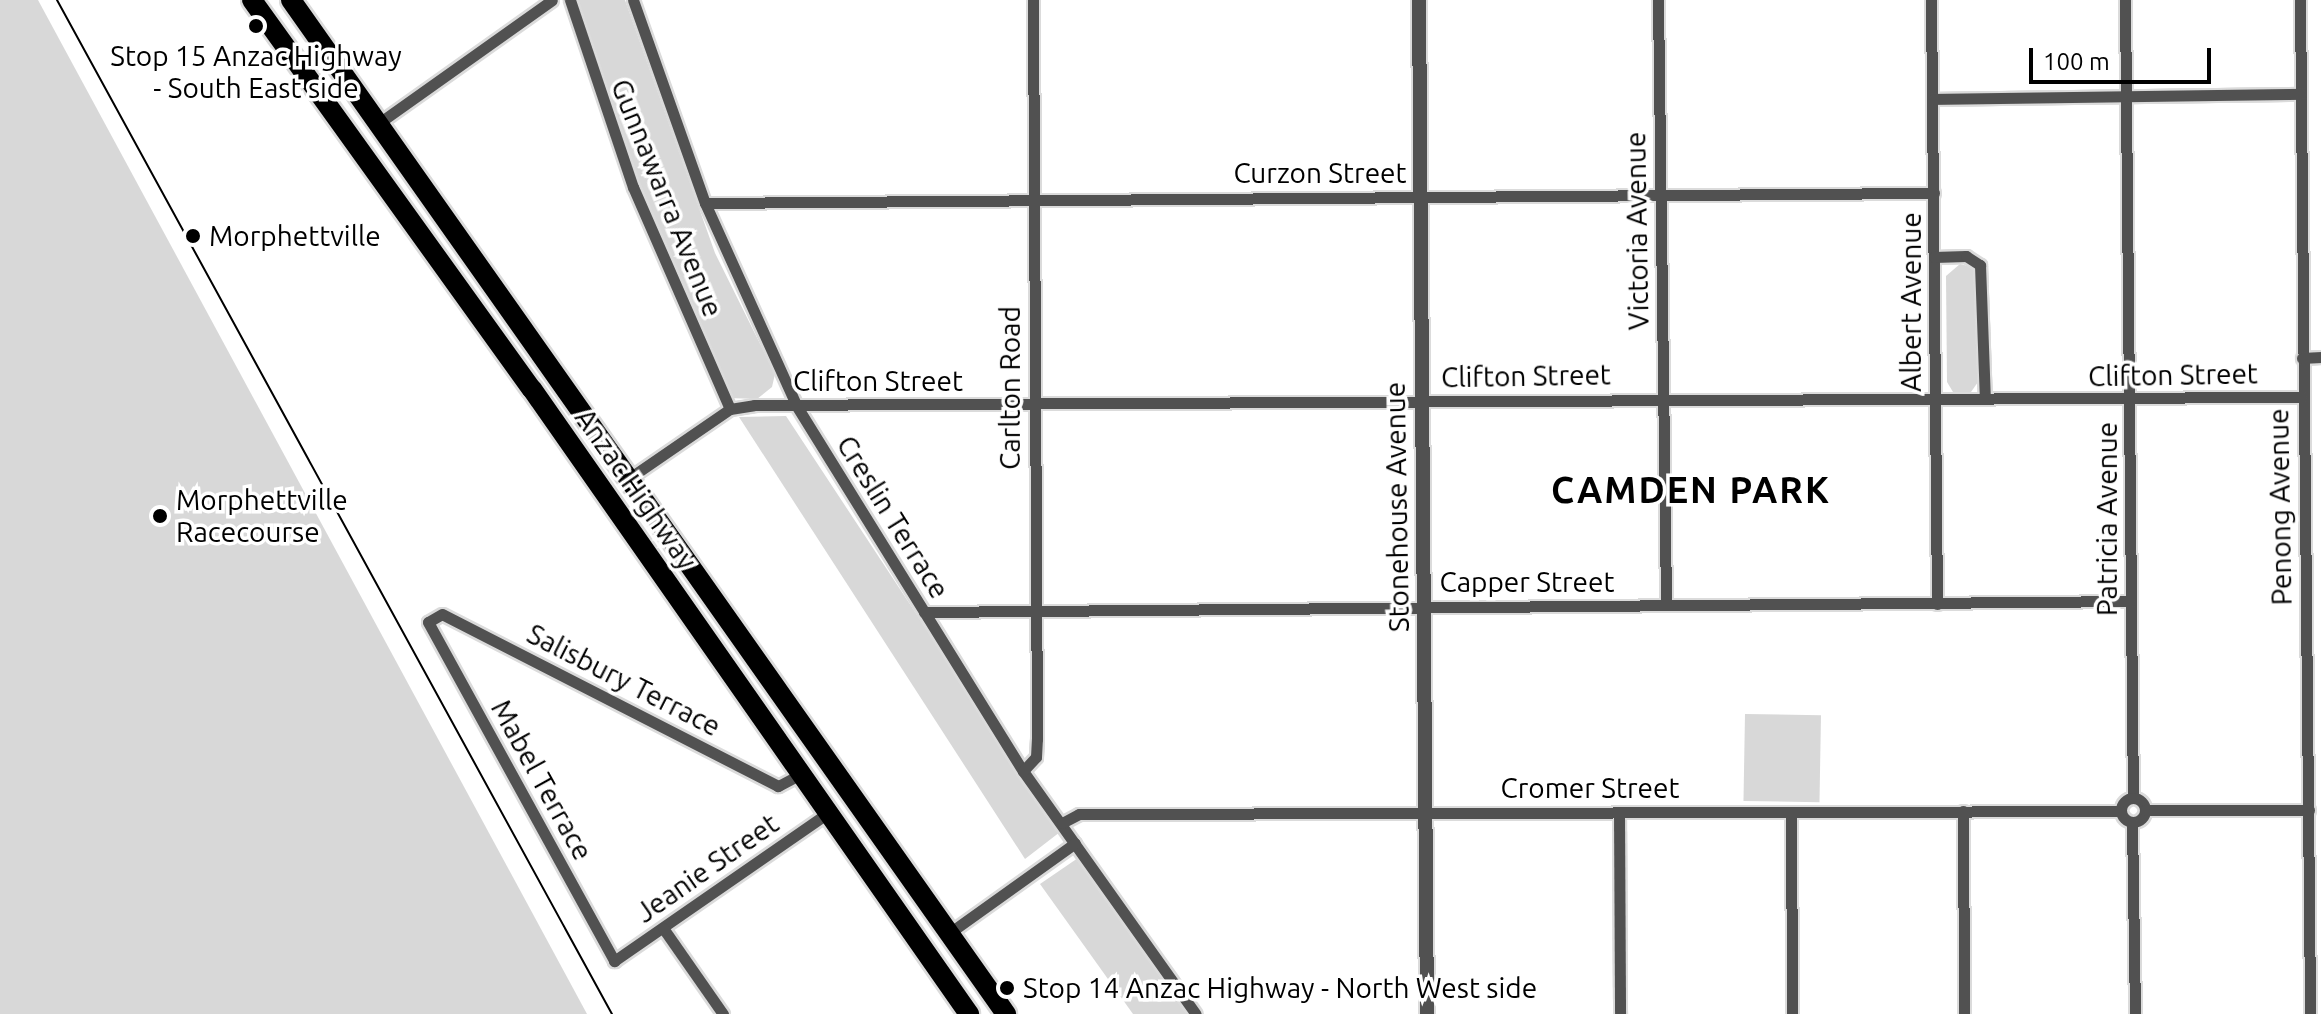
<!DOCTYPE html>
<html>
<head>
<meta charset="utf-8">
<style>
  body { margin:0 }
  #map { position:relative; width:2321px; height:1014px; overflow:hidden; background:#fff; font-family:Ubuntu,sans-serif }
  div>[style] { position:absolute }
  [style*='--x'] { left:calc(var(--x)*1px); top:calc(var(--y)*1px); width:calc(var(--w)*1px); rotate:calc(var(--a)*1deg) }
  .green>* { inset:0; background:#d8d8d8; transform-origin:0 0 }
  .roads { filter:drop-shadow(2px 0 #dbdbdb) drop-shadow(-2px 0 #dbdbdb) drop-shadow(0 2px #dbdbdb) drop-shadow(0 -2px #dbdbdb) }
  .minor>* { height:11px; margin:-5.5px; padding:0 5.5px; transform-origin:5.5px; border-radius:5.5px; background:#515151 }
  .minor>.ring { margin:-5.5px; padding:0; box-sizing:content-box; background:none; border:11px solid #515151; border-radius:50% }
  .tertiary>* { height:14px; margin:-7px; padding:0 7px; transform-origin:7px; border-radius:7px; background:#515151 }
  .trunk>* { height:20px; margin:-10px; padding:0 10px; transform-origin:10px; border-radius:10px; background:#000 }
  .tram>* { height:2px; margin:-1px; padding:0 1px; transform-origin:1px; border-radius:1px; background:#000 }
  .dots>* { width:22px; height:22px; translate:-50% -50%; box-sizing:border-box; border:4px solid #fff; border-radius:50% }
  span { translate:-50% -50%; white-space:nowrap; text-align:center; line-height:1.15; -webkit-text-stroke:7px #fff; paint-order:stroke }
  .poi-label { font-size:28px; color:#000 }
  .left { translate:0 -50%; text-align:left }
  .street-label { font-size:28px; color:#000 }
  .district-label { font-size:36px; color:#000; font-weight:700; letter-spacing:2px }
  .scale { position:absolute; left:2029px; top:48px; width:182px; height:36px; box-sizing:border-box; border:4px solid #000; border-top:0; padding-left:10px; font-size:24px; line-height:28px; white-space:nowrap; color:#000; -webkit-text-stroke:6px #fff; paint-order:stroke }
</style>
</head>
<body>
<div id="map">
  <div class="green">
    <div style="clip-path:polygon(0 0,38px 0,587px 1014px,0 1014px)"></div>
    <div style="clip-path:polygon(574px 0,625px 0,715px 253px,775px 374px,772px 387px,757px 399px,729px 398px,627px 165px)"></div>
    <div style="clip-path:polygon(1960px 264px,1972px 267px,1977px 280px,1978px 382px,1971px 392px,1953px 392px,1947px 382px,1946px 276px)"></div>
    <div style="clip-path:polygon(786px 416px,1060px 832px,1025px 859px,739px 417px)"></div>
    <div style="left:1745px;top:714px;width:76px;height:87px;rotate:1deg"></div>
    <div style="clip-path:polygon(1078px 858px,1188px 1014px,1133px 1014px,1040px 884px)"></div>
  </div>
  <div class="roads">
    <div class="minor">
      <div style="--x:570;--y:0;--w:197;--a:71.4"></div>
      <div style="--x:633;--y:187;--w:242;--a:66.4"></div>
      <div style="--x:633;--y:0;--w:215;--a:70.5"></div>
      <div style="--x:705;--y:203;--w:222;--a:65.7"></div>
      <div style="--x:796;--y:405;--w:431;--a:58.2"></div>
      <div style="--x:1023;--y:771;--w:298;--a:54.6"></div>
      <div style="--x:1658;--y:0;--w:605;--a:89.24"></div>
      <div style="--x:1931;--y:0;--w:604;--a:89.43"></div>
      <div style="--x:2125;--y:0;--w:798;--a:89.43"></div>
      <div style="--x:2300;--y:0;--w:1014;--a:89.43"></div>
      <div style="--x:1934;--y:99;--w:367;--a:-0.8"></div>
      <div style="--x:379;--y:123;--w:212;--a:-35.4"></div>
      <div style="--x:705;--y:203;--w:1229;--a:-0.47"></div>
      <div style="--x:1934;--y:257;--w:32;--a:-2"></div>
      <div style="--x:1966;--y:256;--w:17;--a:33"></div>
      <div style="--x:1980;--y:265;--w:134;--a:87.9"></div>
      <div style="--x:2302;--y:358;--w:19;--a:-3"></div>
      <div style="--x:628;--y:479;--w:124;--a:-34.5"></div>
      <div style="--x:730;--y:409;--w:24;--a:-9"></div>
      <div style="--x:754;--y:405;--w:1548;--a:-0.3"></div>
      <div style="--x:924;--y:612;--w:1206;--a:-0.52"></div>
      <div style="--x:1023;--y:771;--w:19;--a:-47"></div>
      <div style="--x:1036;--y:757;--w:18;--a:-87"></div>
      <div style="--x:1037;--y:739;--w:739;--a:-90.31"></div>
      <div style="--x:799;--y:775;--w:24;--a:152"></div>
      <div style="--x:778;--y:786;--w:377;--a:-152.9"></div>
      <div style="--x:442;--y:614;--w:16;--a:150"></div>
      <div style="--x:428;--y:622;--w:387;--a:61.2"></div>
      <div style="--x:614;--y:961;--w:258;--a:-34.7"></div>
      <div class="ring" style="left:2121px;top:798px;width:13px;height:13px"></div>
      <div style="--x:2145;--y:810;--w:164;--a:0"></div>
      <div style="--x:1963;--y:811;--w:203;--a:89.7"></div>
      <div style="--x:1619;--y:812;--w:202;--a:89.7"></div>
      <div style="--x:1791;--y:812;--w:202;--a:89.7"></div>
      <div style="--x:2132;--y:822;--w:192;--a:89.1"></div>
      <div style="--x:1062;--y:823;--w:19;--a:-28"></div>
      <div style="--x:1079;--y:814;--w:1042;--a:-0.16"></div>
      <div style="--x:663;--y:928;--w:105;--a:55.1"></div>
      <div style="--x:948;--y:934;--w:156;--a:-35.6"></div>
    </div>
    <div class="tertiary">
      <div style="--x:1419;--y:0;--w:1014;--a:89.55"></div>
    </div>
    <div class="trunk">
      <div style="--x:252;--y:0;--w:479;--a:54.3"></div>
      <div style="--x:532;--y:389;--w:763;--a:55.04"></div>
      <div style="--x:291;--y:0;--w:1241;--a:54.81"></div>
    </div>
  </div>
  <div class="tram">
    <div style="--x:57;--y:0;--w:1156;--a:61.31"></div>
  </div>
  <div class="dots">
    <div style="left:256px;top:26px;background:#000"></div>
    <div style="left:193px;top:236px;background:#000"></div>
    <div style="left:160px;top:516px;background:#000"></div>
    <div style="left:1007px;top:988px;background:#000"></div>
  </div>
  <div class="poi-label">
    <span style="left:256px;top:72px">Stop 15 Anzac Highway<br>- South East side</span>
    <span class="left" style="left:209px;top:236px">Morphettville</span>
    <span class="left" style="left:176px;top:516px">Morphettville<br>Racecourse</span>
    <span class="left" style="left:1023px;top:988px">Stop 14 Anzac Highway - North West side</span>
  </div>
  <div class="street-label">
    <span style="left:1320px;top:173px">Curzon Street</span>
    <span style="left:667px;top:198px;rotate:68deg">Gunnawarra Avenue</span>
    <span style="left:1637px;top:231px;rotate:-91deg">Victoria Avenue</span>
    <span style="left:1911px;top:302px;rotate:-90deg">Albert Avenue</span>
    <span style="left:2173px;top:375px;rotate:-1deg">Clifton Street</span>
    <span style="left:1526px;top:376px;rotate:-1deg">Clifton Street</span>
    <span style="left:878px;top:381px">Clifton Street</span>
    <span style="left:1010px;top:388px;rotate:-90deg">Carlton Road</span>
    <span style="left:636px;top:489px;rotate:55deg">Anzac Highway</span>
    <span style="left:1397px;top:507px;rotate:-91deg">Stonehouse Avenue</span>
    <span style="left:2280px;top:507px;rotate:-91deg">Penong Avenue</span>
    <span style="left:893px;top:517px;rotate:58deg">Creslin Terrace</span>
    <span style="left:2107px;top:519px;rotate:-90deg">Patricia Avenue</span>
    <span style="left:1527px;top:582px">Capper Street</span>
    <span style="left:624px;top:680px;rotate:27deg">Salisbury Terrace</span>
    <span style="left:542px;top:780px;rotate:61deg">Mabel Terrace</span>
    <span style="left:1590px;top:788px">Cromer Street</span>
    <span style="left:707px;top:868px;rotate:-35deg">Jeanie Street</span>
  </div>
  <div class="district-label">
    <span style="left:1691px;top:490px">CAMDEN PARK</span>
  </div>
  <div class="scale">100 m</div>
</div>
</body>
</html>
